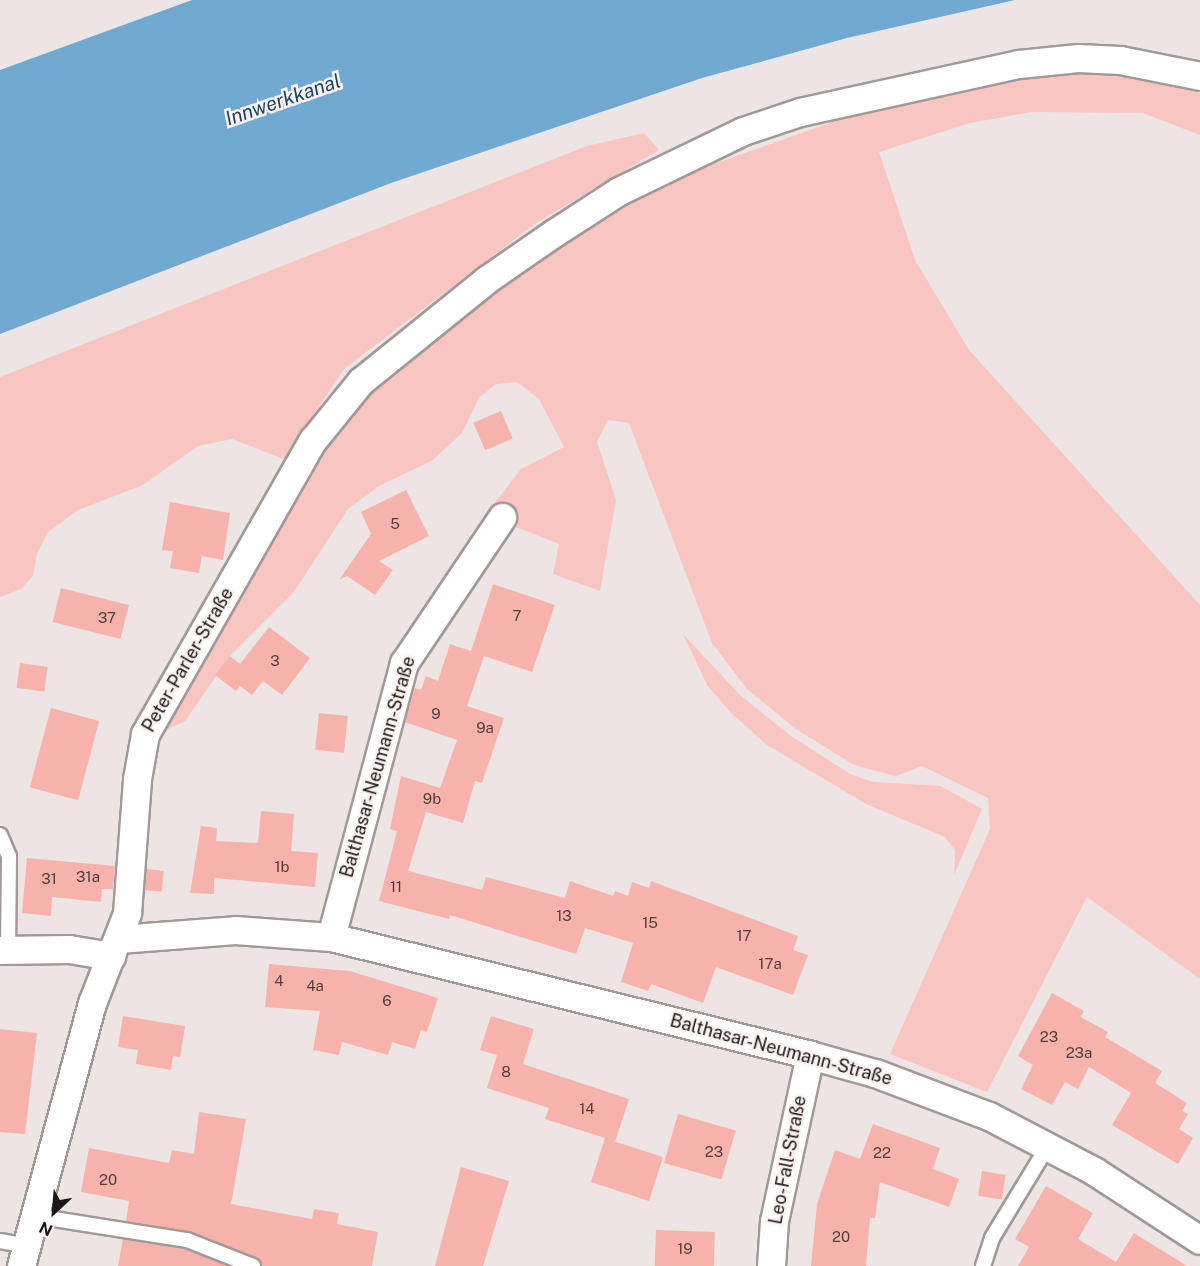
<!DOCTYPE html>
<html>
<head>
<meta charset="utf-8">
<style>
  body { margin:0 }
  #map { position:relative; width:1200px; height:1266px; overflow:hidden; background:#ede5e4; font-family:"Public Sans",sans-serif }
  div>[style] { position:absolute }
  [style*='--x'] { left:calc(var(--x)*1px); top:calc(var(--y)*1px); width:calc(var(--w)*1px); rotate:calc(var(--a)*1deg) }
  .green>* { inset:0; background:#f8c5c1 }
  .water>* { inset:0; background:#71a9d0 }
  .building>* { inset:0; background:#f7b2ac; transform-origin:0 0 }
  .roads { filter:drop-shadow(2px 0 #a19998) drop-shadow(-2px 0 #a19998) drop-shadow(0 2px #a19998) drop-shadow(0 -2px #a19998) }
  .service>* { height:14px; margin:-7px; padding:0 7px; transform-origin:7px; border-radius:7px; background:#fff }
  .minor>* { height:27px; margin:-13.5px; padding:0 13.5px; transform-origin:13.5px; border-radius:13.5px; background:#fff }
  span { translate:-50% -50%; white-space:nowrap; text-align:center; line-height:1.15; -webkit-text-stroke:5px #fbf2f1; paint-order:stroke }
  .number-label { font-size:15px; color:#523e3c }
  .number-label span { -webkit-text-stroke-width:0 }
  .street-label { font-size:18px; color:#1b1817 }
  .water-label { font-size:20px; color:#194661; font-style:italic }
  .north { position:absolute; left:24px; top:1182px; width:60px; height:60px; -webkit-text-stroke:4px #fbf2f1; paint-order:stroke; rotate:206deg; font-size:16px; font-weight:700; line-height:24px; text-align:center; color:#1b1817 }
  .north::after { content:''; display:block; margin:auto; width:21px; height:27px; background:#1b1817; clip-path:polygon(50% 0,100% 100%,50% 72%,0 100%) }
</style>
</head>
<body>
<div id="map">
  <div class="green">
    <div style="clip-path:polygon(1115px 72px,1200px 93px,1200px 135px,1143px 113px,1032px 112px,970px 123px,879px 152px,915px 260px,969px 350px,1200px 605px,1200px 979px,1087px 897px,987px 1092px,890px 1054px,990px 829px,988px 798px,922px 766px,896px 776px,854px 765px,796px 729px,747px 689px,712px 643px,629px 423px,608px 420px,597px 442px,616px 500px,600px 591px,553px 574px,559px 544px,511px 525px,490px 509px,521px 469px,564px 447px,539px 399px,517px 382px,496px 384px,479px 398px,462px 433px,433px 460px,379px 486px,348px 509px,294px 592px,230px 656px,185px 721px,156px 735px,346px 418px,423px 344px,595px 217px,654px 185px,861px 112px,1049px 73px)"></div>
    <div style="clip-path:polygon(644px 133px,659px 150px,536px 223px,344px 369px,284px 459px,232px 439px,198px 446px,143px 485px,78px 510px,48px 532px,37px 554px,33px 576px,21px 589px,0 597px,0 377px,587px 146px)"></div>
    <div style="clip-path:polygon(683px 634px,740px 695px,791px 736px,850px 774px,873px 782px,941px 786px,982px 809px,954px 875px,955px 850px,945px 837px,866px 804px,767px 745px,731px 713px,707px 685px)"></div>
  </div>
  <div class="water">
    <div style="clip-path:polygon(192px 0,1015px 0,847px 38px,702px 78px,391px 183px,0 334px,0 70px)"></div>
  </div>
  <div class="building">
    <div style="left:501px;top:411px;width:30px;height:30px;rotate:67deg"></div>
    <div style="clip-path:polygon(406px 490px,429px 536px,379px 561px,393px 570px,375px 595px,347px 576px,339px 580px,371px 534px,361px 512px)"></div>
    <div style="clip-path:polygon(170px 502px,230px 513px,223px 560px,202px 556px,199px 573px,170px 568px,173px 551px,162px 550px)"></div>
    <div style="clip-path:polygon(493px 584px,555px 605px,532px 672px,484px 656px,467px 706px,504px 718px,482px 783px,475px 781px,463px 823px,426px 812px,408px 871px,482px 890px,486px 877px,565px 898px,570px 881px,613px 896px,615px 891px,628px 896px,632px 882px,649px 888px,651px 881px,798px 936px,793px 950px,808px 955px,793px 995px,716px 967px,703px 1003px,651px 984px,648px 991px,621px 982px,633px 943px,585px 928px,576px 954px,450px 915px,449px 919px,379px 901px,397px 831px,390px 829px,401px 776px,440px 788px,457px 740px,405px 722px,415px 688px,421px 690px,426px 676px,438px 681px,450px 644px,471px 651px)"></div>
    <div style="left:61px;top:588px;width:70px;height:35px;rotate:14deg"></div>
    <div style="clip-path:polygon(269px 627px,310px 658px,282px 695px,263px 681px,252px 695px,240px 686px,236px 691px,215px 675px,230px 656px,240px 664px)"></div>
    <div style="left:20px;top:663px;width:28px;height:25px;rotate:8deg"></div>
    <div style="left:51px;top:708px;width:50px;height:82px;rotate:15deg"></div>
    <div style="left:319px;top:713px;width:29px;height:37px;rotate:6deg"></div>
    <div style="clip-path:polygon(261px 811px,294px 814px,291px 851px,318px 853px,315px 887px,214px 878px,214px 894px,190px 893px,201px 826px,217px 828px,216px 841px,258px 843px)"></div>
    <div style="clip-path:polygon(27px 858px,115px 866px,113px 889px,102px 889px,101px 902px,52px 897px,51px 916px,22px 913px)"></div>
    <div style="left:146px;top:869px;width:18px;height:21px;rotate:6deg"></div>
    <div style="clip-path:polygon(269px 964px,350px 971px,438px 998px,427px 1032px,421px 1030px,415px 1049px,392px 1042px,388px 1055px,342px 1042px,339px 1055px,313px 1050px,320px 1011px,265px 1007px)"></div>
    <div style="clip-path:polygon(1052px 993px,1084px 1011px,1081px 1017px,1108px 1032px,1105px 1037px,1162px 1071px,1155px 1083px,1187px 1103px,1182px 1111px,1188px 1114px,1179px 1129px,1193px 1138px,1178px 1164px,1112px 1125px,1131px 1093px,1089px 1067px,1078px 1089px,1065px 1082px,1052px 1105px,1021px 1089px,1033px 1065px,1018px 1056px)"></div>
    <div style="clip-path:polygon(123px 1016px,185px 1026px,180px 1057px,173px 1056px,171px 1070px,136px 1064px,138px 1050px,118px 1047px)"></div>
    <div style="clip-path:polygon(491px 1016px,534px 1029px,523px 1064px,629px 1099px,615px 1142px,610px 1140px,663px 1157px,649px 1201px,591px 1182px,605px 1138px,545px 1119px,549px 1108px,487px 1088px,497px 1055px,480px 1050px)"></div>
    <div style="clip-path:polygon(0 1029px,37px 1033px,25px 1134px,0 1132px)"></div>
    <div style="clip-path:polygon(199px 1112px,246px 1119px,231px 1204px,312px 1219px,314px 1209px,339px 1213px,337px 1224px,378px 1232px,372px 1266px,262px 1266px,256px 1258px,190px 1232px,126px 1221px,129px 1201px,81px 1192px,89px 1148px,169px 1163px,172px 1150px,194px 1154px)"></div>
    <div style="left:678px;top:1114px;width:60px;height:51px;rotate:16deg"></div>
    <div style="clip-path:polygon(873px 1124px,940px 1148px,933px 1169px,959px 1179px,949px 1207px,880px 1182px,875px 1218px,870px 1218px,866px 1266px,811px 1266px,817px 1204px,835px 1150px,860px 1159px)"></div>
    <div style="clip-path:polygon(461px 1167px,509px 1181px,483px 1266px,435px 1266px)"></div>
    <div style="left:982px;top:1171px;width:24px;height:25px;rotate:9deg"></div>
    <div style="clip-path:polygon(1046px 1186px,1093px 1213px,1078px 1239px,1116px 1262px,1134px 1233px,1187px 1266px,1018px 1266px,1029px 1247px,1015px 1239px)"></div>
    <div style="left:656px;top:1230px;width:59px;height:36px;rotate:2deg"></div>
    <div style="clip-path:polygon(123px 1239px,185px 1249px,228px 1266px,118px 1266px)"></div>
  </div>
  <div class="roads">
    <div class="service">
      <div style="--x:0;--y:835;--w:23;--a:67"></div>
      <div style="--x:9;--y:856;--w:94;--a:90.6"></div>
      <div style="--x:35;--y:1216;--w:154;--a:9"></div>
      <div style="--x:187;--y:1240;--w:71;--a:21.5"></div>
      <div style="--x:0;--y:1241;--w:27;--a:10"></div>
      <div style="--x:983;--y:1266;--w:29;--a:-72"></div>
      <div style="--x:992;--y:1238;--w:108;--a:-58.7"></div>
    </div>
    <div class="minor">
      <div style="--x:331;--y:937;--w:284;--a:-75.1"></div>
      <div style="--x:404;--y:663;--w:176;--a:-56.1"></div>
      <div style="--x:119;--y:939;--w:116;--a:-4.4"></div>
      <div style="--x:235;--y:930;--w:96;--a:4.2"></div>
      <div style="--x:331;--y:937;--w:493;--a:13.8"></div>
      <div style="--x:810;--y:1055;--w:67;--a:15.5"></div>
      <div style="--x:875;--y:1073;--w:122;--a:20.7"></div>
      <div style="--x:989;--y:1116;--w:119;--a:27.6"></div>
      <div style="--x:1094;--y:1171;--w:126;--a:33.1"></div>
      <div style="--x:0;--y:950;--w:69;--a:-0.8"></div>
      <div style="--x:69;--y:949;--w:43;--a:9.5"></div>
      <div style="--x:21;--y:1266;--w:272;--a:-74.9"></div>
      <div style="--x:92;--y:1003;--w:97;--a:-68.7"></div>
      <div style="--x:127;--y:913;--w:134;--a:-85.7"></div>
      <div style="--x:137;--y:779;--w:46;--a:-79.9"></div>
      <div style="--x:145;--y:734;--w:339;--a:-60.3"></div>
      <div style="--x:313;--y:440;--w:76;--a:-50.9"></div>
      <div style="--x:361;--y:381;--w:161;--a:-38.9"></div>
      <div style="--x:486;--y:280;--w:83;--a:-34.7"></div>
      <div style="--x:554;--y:233;--w:77;--a:-32.9"></div>
      <div style="--x:619;--y:191;--w:138;--a:-25.8"></div>
      <div style="--x:743;--y:131;--w:60;--a:-18.4"></div>
      <div style="--x:800;--y:112;--w:224;--a:-12.4"></div>
      <div style="--x:1019;--y:64;--w:59;--a:-5.8"></div>
      <div style="--x:1078;--y:58;--w:42;--a:2.7"></div>
      <div style="--x:1120;--y:60;--w:82;--a:11.3"></div>
      <div style="--x:771;--y:1266;--w:45;--a:-86.2"></div>
      <div style="--x:774;--y:1221;--w:170;--a:-77.8"></div>
    </div>
  </div>
  <div class="number-label">
    <span style="left:395px;top:524px">5</span>
    <span style="left:517px;top:616px">7</span>
    <span style="left:107px;top:618px">37</span>
    <span style="left:275px;top:661px">3</span>
    <span style="left:436px;top:714px">9</span>
    <span style="left:485px;top:728px">9a</span>
    <span style="left:432px;top:799px">9b</span>
    <span style="left:282px;top:867px">1b</span>
    <span style="left:88px;top:877px">31a</span>
    <span style="left:49px;top:879px">31</span>
    <span style="left:396px;top:887px">11</span>
    <span style="left:564px;top:916px">13</span>
    <span style="left:650px;top:923px">15</span>
    <span style="left:744px;top:936px">17</span>
    <span style="left:770px;top:964px">17a</span>
    <span style="left:279px;top:981px">4</span>
    <span style="left:315px;top:986px">4a</span>
    <span style="left:387px;top:1001px">6</span>
    <span style="left:1049px;top:1037px">23</span>
    <span style="left:1079px;top:1053px">23a</span>
    <span style="left:506px;top:1072px">8</span>
    <span style="left:587px;top:1109px">14</span>
    <span style="left:714px;top:1152px">23</span>
    <span style="left:882px;top:1153px">22</span>
    <span style="left:108px;top:1180px">20</span>
    <span style="left:841px;top:1237px">20</span>
    <span style="left:685px;top:1249px">19</span>
  </div>
  <div class="street-label">
    <span style="left:188px;top:660px;rotate:-60deg">Peter-Parler-Straße</span>
    <span style="left:378px;top:767px;rotate:-74deg">Balthasar-Neumann-Straße</span>
    <span style="left:781px;top:1050px;rotate:15deg">Balthasar-Neumann-Straße</span>
    <span style="left:788px;top:1160px;rotate:-79deg">Leo-Fall-Straße</span>
  </div>
  <div class="water-label">
    <span style="left:283px;top:100px;rotate:-19deg">Innwerkkanal</span>
  </div>
  <div class="north">N</div>
</div>
</body>
</html>
